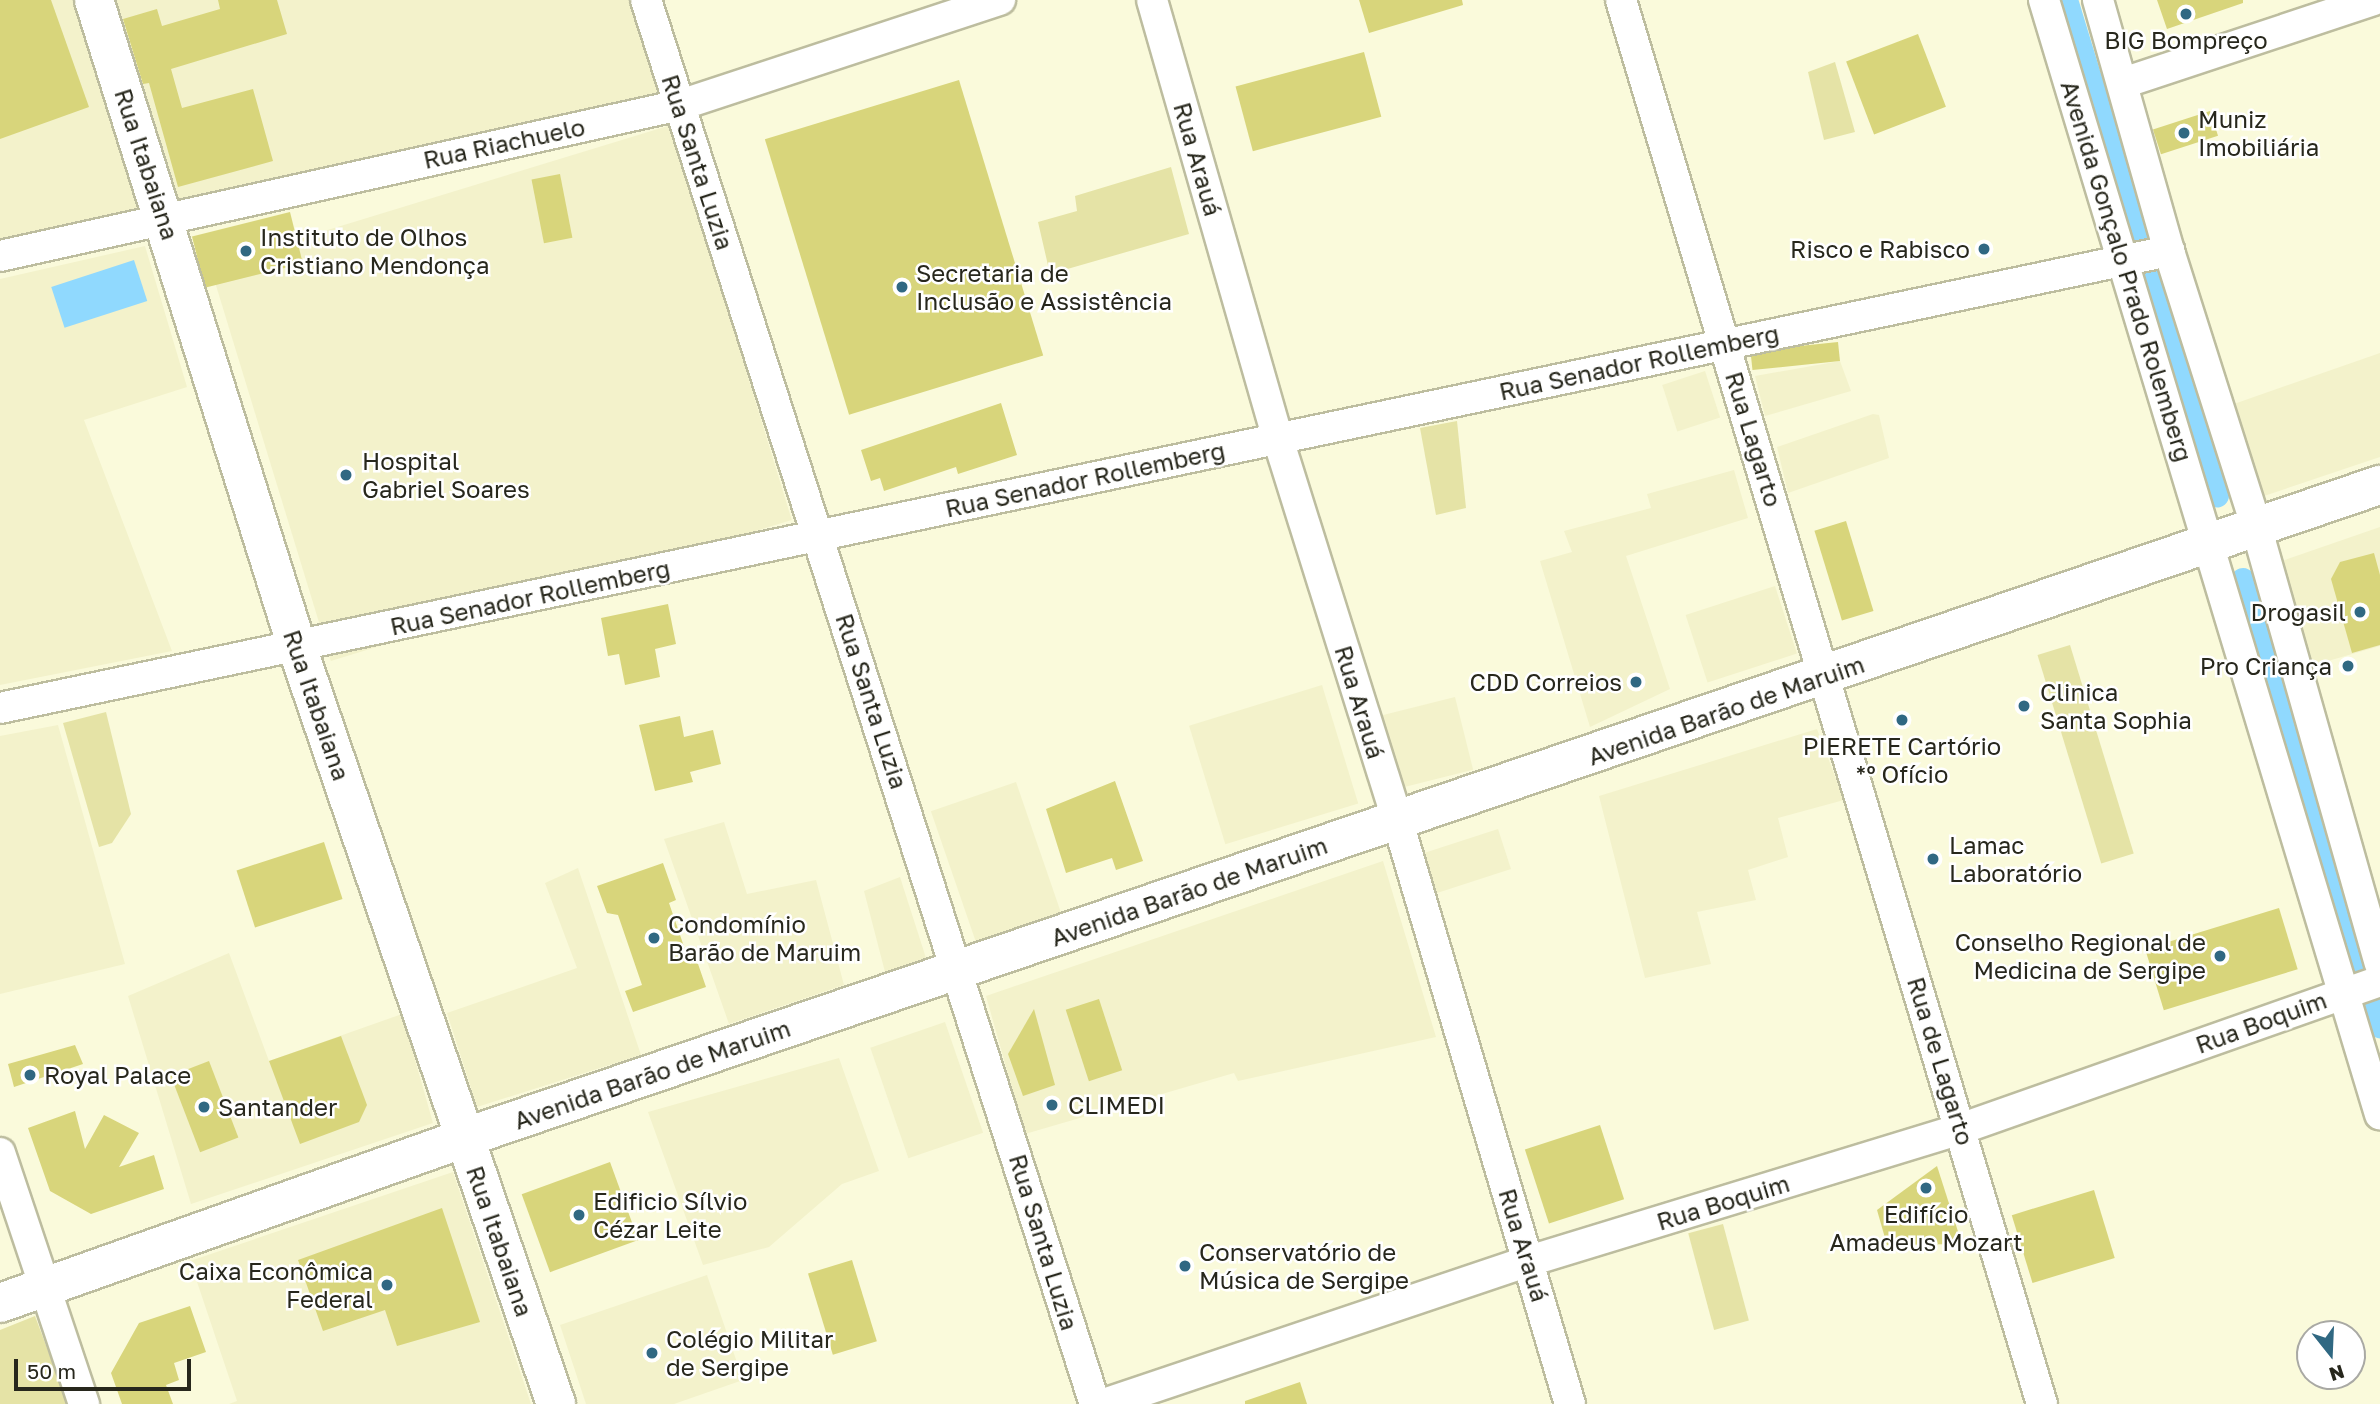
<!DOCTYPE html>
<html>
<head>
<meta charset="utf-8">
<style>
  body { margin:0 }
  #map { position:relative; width:2380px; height:1404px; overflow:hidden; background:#fafadb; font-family:"Golos Text",sans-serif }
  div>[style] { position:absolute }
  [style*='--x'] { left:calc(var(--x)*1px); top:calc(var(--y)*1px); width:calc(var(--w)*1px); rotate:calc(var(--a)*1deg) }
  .built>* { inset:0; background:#f3f2cb; transform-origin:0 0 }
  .green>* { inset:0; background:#e5e3a6; transform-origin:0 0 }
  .water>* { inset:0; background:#90d9fe; transform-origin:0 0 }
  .canal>* { height:24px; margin:-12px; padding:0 12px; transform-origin:12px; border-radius:12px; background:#90d9fe }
  .building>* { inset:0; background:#d8d57b; transform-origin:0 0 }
  .roads { filter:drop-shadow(2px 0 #bdbd9f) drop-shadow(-2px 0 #bdbd9f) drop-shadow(0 2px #bdbd9f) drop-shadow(0 -2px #bdbd9f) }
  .minor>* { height:30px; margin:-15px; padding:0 15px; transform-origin:15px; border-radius:15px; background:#fff }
  .major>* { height:38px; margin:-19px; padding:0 19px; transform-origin:19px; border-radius:19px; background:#fff }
  .dots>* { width:19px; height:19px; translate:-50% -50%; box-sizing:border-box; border:4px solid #fff; border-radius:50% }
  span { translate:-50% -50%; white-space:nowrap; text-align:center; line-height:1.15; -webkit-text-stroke:5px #fff; paint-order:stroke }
  .poi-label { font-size:24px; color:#27271c }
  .left { translate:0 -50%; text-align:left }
  .right { translate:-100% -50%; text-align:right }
  .street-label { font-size:24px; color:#27271c }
  .north { position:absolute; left:2296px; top:1320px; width:70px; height:70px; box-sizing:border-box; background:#fff; border:2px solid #a9a9a4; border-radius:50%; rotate:162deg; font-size:19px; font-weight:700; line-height:28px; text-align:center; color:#27271c }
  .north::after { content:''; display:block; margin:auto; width:24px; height:32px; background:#306882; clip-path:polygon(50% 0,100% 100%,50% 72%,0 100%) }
  .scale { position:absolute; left:14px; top:1359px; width:177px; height:32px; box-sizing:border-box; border:4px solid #27271c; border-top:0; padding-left:9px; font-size:21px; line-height:24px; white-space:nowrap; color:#27271c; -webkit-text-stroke:5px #fff; paint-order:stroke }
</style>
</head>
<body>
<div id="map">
  <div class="built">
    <div style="clip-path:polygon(0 0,79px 0,148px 211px,0 249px)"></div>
    <div style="clip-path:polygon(114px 0,631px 0,660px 93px,178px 200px)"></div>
    <div style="left:671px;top:125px;width:413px;height:482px;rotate:73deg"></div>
    <div style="clip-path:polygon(145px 246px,187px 387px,84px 420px,172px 651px,0 685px,0 279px)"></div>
    <div style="clip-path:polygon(2380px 353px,2380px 457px,2261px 497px,2231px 405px)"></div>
    <div style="clip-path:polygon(1840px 361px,1851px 391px,1765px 416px,1755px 376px)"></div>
    <div style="left:1705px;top:371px;width:49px;height:45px;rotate:72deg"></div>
    <div style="clip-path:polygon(1873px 414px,1879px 415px,1889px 458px,1788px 493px,1777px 447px)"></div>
    <div style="clip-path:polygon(1734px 470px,1748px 518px,1626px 556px,1670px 689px,1590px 727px,1540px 561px,1572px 552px,1564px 531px,1651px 508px,1647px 494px)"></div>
    <div style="clip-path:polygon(2380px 527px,2380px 646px,2307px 667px,2279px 562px)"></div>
    <div style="left:1775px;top:586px;width:71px;height:94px;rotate:72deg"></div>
    <div style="left:1322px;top:685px;width:124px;height:139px;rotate:73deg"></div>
    <div style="left:1455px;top:697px;width:75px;height:77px;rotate:76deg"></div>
    <div style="clip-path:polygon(58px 725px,125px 964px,0 994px,0 736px)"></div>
    <div style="clip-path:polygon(1817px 729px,1844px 800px,1778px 818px,1788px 857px,1748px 870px,1756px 900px,1697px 912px,1711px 964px,1645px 978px,1599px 796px)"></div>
    <div style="left:1016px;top:782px;width:138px;height:90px;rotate:71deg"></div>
    <div style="clip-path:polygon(724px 822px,747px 894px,816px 880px,844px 985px,729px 1024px,664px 839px)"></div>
    <div style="left:1498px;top:829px;width:42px;height:85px;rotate:72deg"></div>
    <div style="clip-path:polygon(1383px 861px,1436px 1037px,1238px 1081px,1234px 1073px,1025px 1134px,986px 996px)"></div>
    <div style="clip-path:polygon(578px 868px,641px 1055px,477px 1107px,447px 1013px,577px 968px,545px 883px)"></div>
    <div style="clip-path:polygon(900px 877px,926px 958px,885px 972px,864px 891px)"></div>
    <div style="clip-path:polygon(229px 953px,269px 1061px,402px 1014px,433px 1123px,191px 1204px,128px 996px)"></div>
    <div style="left:945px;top:1022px;width:117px;height:79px;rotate:71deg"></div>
    <div style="clip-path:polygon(839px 1058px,879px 1171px,842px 1184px,769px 1247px,703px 1265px,648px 1112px)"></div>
    <div style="clip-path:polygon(453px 1172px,531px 1404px,229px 1404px,237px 1401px,190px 1261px)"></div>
    <div style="clip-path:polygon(707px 1275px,743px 1380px,674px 1404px,586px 1404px,560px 1325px)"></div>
  </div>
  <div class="green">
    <div style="clip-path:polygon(1835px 62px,1855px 132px,1824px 140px,1808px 72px)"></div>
    <div style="clip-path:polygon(1171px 167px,1189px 234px,1050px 274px,1038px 222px,1077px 211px,1075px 196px)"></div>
    <div style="clip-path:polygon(1457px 421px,1466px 508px,1436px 515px,1420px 428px)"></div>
    <div style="left:2070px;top:645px;width:218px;height:34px;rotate:73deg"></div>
    <div style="clip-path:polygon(106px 712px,131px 814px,112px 843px,99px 847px,63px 723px)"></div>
    <div style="left:1723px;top:1224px;width:100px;height:36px;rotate:75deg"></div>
    <div style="clip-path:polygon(35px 1316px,68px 1404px,0 1404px,0 1330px)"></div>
  </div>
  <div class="water">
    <div style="left:134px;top:260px;width:43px;height:87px;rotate:72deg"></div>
  </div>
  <div class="canal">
    <div style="--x:2066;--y:0;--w:518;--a:73.04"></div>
    <div style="--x:2243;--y:580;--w:467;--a:72.9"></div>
  </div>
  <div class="building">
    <div style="clip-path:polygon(0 0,51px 0,89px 107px,0 139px)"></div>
    <div style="clip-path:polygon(218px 0,277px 0,287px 34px,171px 69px,182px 108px,253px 89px,273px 161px,178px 187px,149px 83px,143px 84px,123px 19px,157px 9px,162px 26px,220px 9px)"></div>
    <div style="clip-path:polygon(1359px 0,1462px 0,1463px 5px,1369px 33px)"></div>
    <div style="clip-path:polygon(2157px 0,2243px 0,2243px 3px,2167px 29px)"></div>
    <div style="left:1918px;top:34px;width:78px;height:77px;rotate:69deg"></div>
    <div style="left:1364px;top:52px;width:67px;height:133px;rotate:75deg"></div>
    <div style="left:959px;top:80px;width:288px;height:203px;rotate:73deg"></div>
    <div style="left:2210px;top:111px;width:26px;height:60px;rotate:72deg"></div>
    <div style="left:560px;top:174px;width:65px;height:29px;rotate:79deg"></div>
    <div style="left:290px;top:212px;width:53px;height:101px;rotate:76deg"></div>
    <div style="left:1838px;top:342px;width:19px;height:88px;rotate:84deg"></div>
    <div style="clip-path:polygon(1001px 403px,1017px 455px,958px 474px,956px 467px,884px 491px,880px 478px,871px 481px,861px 450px)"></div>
    <div style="left:1846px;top:521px;width:94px;height:33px;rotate:73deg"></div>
    <div style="clip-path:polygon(2374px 553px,2380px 575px,2380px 645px,2352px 653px,2331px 579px,2340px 562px)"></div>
    <div style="clip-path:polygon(668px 604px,676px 644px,655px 649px,660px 677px,625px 685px,619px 654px,608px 656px,601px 618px)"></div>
    <div style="clip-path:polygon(680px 716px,684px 737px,713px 730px,721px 764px,690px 772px,693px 782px,655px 791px,639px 725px)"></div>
    <div style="clip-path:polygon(1115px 781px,1143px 861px,1116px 870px,1112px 858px,1066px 873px,1046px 809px)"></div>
    <div style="left:324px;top:842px;width:60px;height:92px;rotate:72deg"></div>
    <div style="clip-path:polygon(663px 863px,676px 900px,669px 903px,690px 964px,697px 961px,706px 987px,633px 1012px,625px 991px,642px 985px,618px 915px,607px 913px,597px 886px)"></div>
    <div style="left:2279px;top:908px;width:64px;height:140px;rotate:73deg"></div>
    <div style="left:1099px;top:999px;width:75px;height:35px;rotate:72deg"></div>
    <div style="clip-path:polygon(1034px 1009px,1055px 1085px,1023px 1096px,1008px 1054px)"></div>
    <div style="clip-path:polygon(341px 1036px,367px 1105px,359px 1122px,300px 1144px,269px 1061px)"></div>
    <div style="clip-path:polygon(75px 1045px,83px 1064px,14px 1087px,8px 1064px)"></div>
    <div style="left:209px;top:1061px;width:82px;height:41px;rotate:69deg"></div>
    <div style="clip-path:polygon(75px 1111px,85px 1149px,104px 1115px,139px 1133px,119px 1167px,154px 1155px,164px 1189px,91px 1214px,50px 1191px,28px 1128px)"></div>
    <div style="left:1600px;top:1125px;width:78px;height:79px;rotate:72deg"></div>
    <div style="left:610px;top:1162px;width:83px;height:94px;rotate:70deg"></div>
    <div style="clip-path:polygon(1937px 1166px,1962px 1244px,1887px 1245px,1877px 1210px)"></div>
    <div style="left:2094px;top:1190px;width:71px;height:86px;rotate:73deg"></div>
    <div style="clip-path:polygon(442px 1208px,480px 1322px,397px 1346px,385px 1310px,323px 1331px,298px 1260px)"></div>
    <div style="left:852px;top:1260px;width:85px;height:46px;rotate:73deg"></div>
    <div style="clip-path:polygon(190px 1306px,206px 1352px,174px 1363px,179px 1380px,166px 1385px,173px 1404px,122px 1404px,111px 1373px,139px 1323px)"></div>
    <div style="clip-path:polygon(1300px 1382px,1307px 1404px,1245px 1404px,1245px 1401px)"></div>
  </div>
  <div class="roads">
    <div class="minor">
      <div style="--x:646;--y:0;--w:1474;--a:72.27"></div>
      <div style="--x:1152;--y:0;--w:457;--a:74"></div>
      <div style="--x:1278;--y:439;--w:398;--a:72.6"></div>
      <div style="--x:1397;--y:819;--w:610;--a:73.53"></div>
      <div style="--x:1621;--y:0;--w:1466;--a:73.31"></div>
      <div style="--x:2044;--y:0;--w:1164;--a:73.22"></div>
      <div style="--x:2098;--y:0;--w:261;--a:74.2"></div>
      <div style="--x:2169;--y:251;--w:288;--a:72.4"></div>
      <div style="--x:2256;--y:526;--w:454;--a:74.2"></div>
      <div style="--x:2123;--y:83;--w:264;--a:-18.3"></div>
      <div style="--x:0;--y:256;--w:697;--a:-12.52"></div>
      <div style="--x:680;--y:105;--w:337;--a:-18.2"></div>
      <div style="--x:0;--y:708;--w:2217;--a:-11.9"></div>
      <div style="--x:0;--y:1153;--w:265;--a:71.5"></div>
      <div style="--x:1104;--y:1404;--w:448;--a:-18.6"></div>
      <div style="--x:1529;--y:1261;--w:454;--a:-17"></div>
      <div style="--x:1963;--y:1128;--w:442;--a:-19.4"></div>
    </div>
    <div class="major">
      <div style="--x:94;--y:0;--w:678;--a:72.58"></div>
      <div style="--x:297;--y:647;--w:800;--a:71.11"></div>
      <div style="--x:0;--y:1303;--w:520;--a:-19.55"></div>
      <div style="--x:490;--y:1129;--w:1997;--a:-18.82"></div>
    </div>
  </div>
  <div class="dots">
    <div style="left:2186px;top:14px;background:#306882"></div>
    <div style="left:2184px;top:133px;background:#306882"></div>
    <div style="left:1984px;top:249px;background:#306882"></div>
    <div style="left:246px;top:251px;background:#306882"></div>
    <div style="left:902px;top:287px;background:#306882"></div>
    <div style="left:346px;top:475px;background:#306882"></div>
    <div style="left:2360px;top:612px;background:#306882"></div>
    <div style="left:2348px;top:666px;background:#306882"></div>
    <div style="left:1636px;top:682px;background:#306882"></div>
    <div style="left:2024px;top:706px;background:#306882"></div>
    <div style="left:1902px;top:720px;background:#306882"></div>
    <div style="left:1933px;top:859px;background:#306882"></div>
    <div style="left:654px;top:938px;background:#306882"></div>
    <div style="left:2220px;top:956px;background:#306882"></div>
    <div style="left:30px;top:1075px;background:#306882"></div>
    <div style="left:1052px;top:1105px;background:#306882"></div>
    <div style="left:204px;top:1107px;background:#306882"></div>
    <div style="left:1926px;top:1188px;background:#306882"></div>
    <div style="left:579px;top:1215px;background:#306882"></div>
    <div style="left:1185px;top:1266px;background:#306882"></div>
    <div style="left:387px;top:1285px;background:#306882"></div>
    <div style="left:652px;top:1353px;background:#306882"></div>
  </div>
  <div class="poi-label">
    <span style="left:2186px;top:40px">BIG Bompreço</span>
    <span class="left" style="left:2198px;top:133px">Muniz<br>Imobiliária</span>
    <span class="left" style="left:260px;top:251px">Instituto de Olhos<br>Cristiano Mendonça</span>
    <span class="right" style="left:1970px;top:249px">Risco e Rabisco</span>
    <span class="left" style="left:916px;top:287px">Secretaria de<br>Inclusão e Assistência</span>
    <span class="left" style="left:362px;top:475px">Hospital<br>Gabriel Soares</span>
    <span class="right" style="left:2346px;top:612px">Drogasil</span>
    <span class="right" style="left:2332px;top:666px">Pro Criança</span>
    <span class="right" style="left:1622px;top:682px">CDD Correios</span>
    <span class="left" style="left:2040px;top:706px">Clinica<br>Santa Sophia</span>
    <span style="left:1902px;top:760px">PIERETE Cartório<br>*º Ofício</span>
    <span class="left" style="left:1949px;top:859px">Lamac<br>Laboratório</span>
    <span class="left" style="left:668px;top:938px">Condomínio<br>Barão de Maruim</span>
    <span class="right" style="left:2206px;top:956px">Conselho Regional de<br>Medicina de Sergipe</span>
    <span class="left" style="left:44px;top:1075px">Royal Palace</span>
    <span class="left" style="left:1068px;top:1105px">CLIMEDI</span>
    <span class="left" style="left:218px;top:1107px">Santander</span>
    <span class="left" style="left:593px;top:1215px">Edificio Sílvio<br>Cézar Leite</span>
    <span style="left:1926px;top:1228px">Edifício<br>Amadeus Mozart</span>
    <span class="left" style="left:1199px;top:1266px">Conservatório de<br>Música de Sergipe</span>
    <span class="right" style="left:373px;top:1285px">Caixa Econômica<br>Federal</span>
    <span class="left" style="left:666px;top:1353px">Colégio Militar<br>de Sergipe</span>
  </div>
  <div class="street-label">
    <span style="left:504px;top:143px;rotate:-12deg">Rua Riachuelo</span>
    <span style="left:1198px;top:159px;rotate:74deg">Rua Arauá</span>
    <span style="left:698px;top:162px;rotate:72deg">Rua Santa Luzia</span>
    <span style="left:147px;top:164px;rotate:72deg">Rua Itabaiana</span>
    <span style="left:2127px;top:271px;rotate:73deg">Avenida Gonçalo Prado Rolemberg</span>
    <span style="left:1639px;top:362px;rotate:-12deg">Rua Senador Rollemberg</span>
    <span style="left:1754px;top:439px;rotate:73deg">Rua Lagarto</span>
    <span style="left:1085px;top:479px;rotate:-12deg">Rua Senador Rollemberg</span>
    <span style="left:530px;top:597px;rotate:-12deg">Rua Senador Rollemberg</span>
    <span style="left:872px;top:701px;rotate:72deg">Rua Santa Luzia</span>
    <span style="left:1360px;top:702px;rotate:73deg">Rua Arauá</span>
    <span style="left:317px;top:705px;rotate:71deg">Rua Itabaiana</span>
    <span style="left:1726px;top:710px;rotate:-19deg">Avenida Barão de Maruim</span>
    <span style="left:1189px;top:891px;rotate:-19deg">Avenida Barão de Maruim</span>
    <span style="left:2261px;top:1022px;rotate:-20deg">Rua Boquim</span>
    <span style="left:1941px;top:1061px;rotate:73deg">Rua de Lagarto</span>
    <span style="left:652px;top:1074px;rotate:-19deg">Avenida Barão de Maruim</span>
    <span style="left:1723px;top:1202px;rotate:-17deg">Rua Boquim</span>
    <span style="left:500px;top:1241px;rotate:71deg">Rua Itabaiana</span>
    <span style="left:1044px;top:1242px;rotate:73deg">Rua Santa Luzia</span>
    <span style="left:1524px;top:1245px;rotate:73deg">Rua Arauá</span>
  </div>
  <div class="north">N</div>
  <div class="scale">50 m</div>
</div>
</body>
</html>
